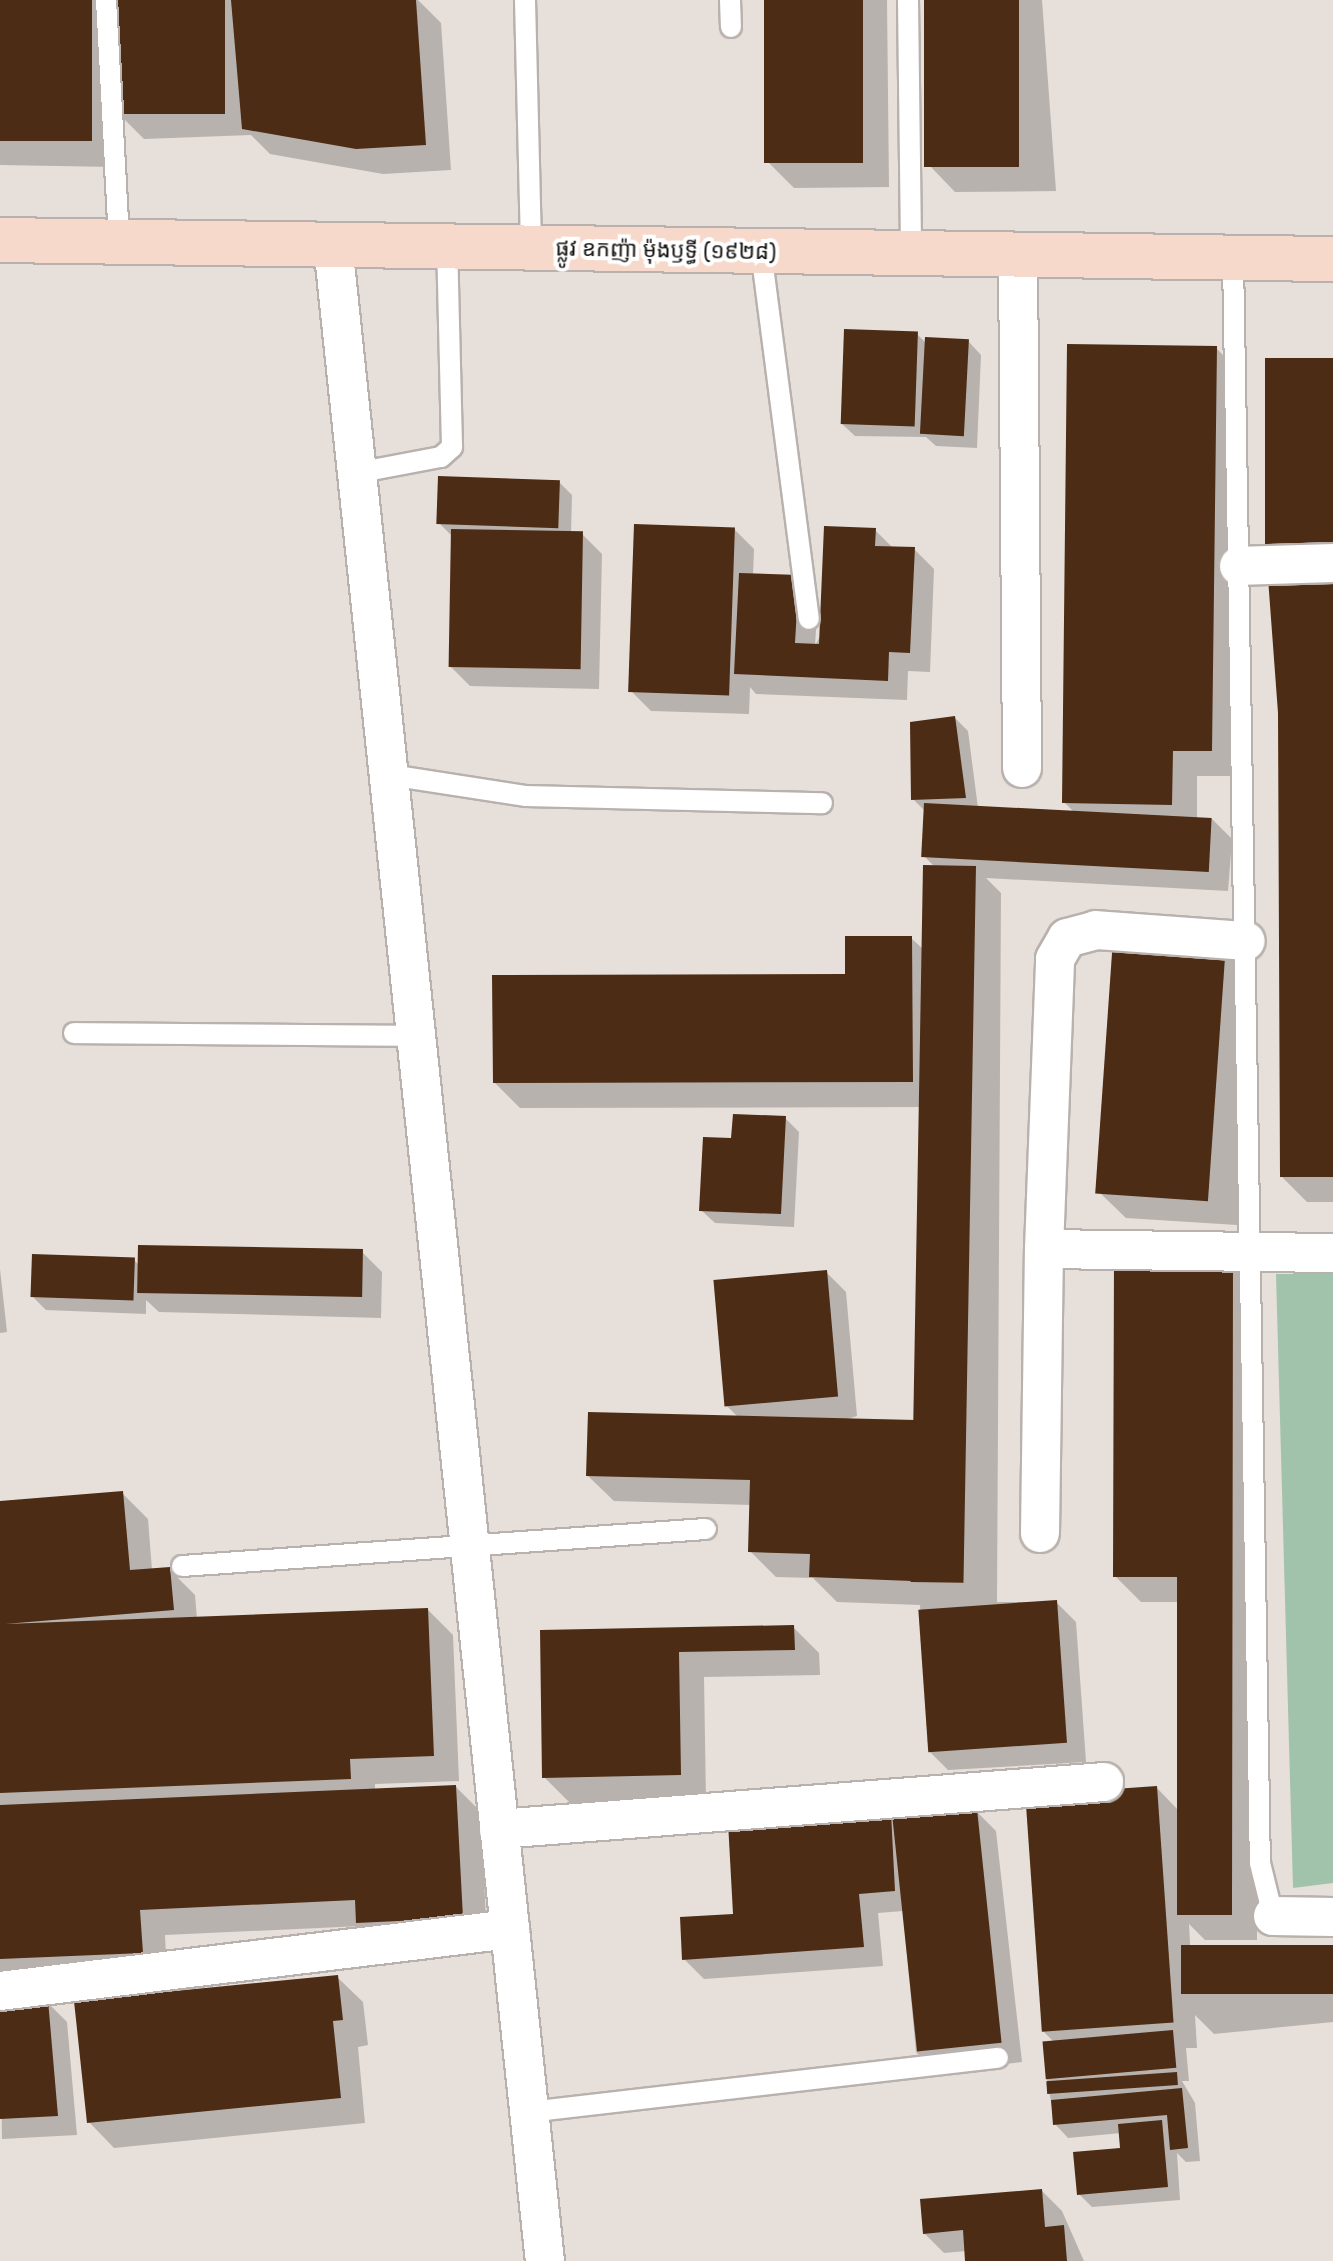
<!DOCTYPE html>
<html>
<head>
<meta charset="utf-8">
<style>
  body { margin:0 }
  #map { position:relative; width:1333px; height:2261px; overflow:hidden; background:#e6dfda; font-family:Rubik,"Noto Sans Khmer",sans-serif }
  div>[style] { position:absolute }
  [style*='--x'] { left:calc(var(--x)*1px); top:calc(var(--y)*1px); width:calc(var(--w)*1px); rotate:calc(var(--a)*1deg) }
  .green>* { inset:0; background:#a2c3ab }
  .shadow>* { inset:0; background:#0003 }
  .building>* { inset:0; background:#4c2c14; transform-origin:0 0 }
  .roads { filter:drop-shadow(2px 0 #b8b1ad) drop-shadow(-2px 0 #b8b1ad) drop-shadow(0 2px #b8b1ad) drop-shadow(0 -2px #b8b1ad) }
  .lane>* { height:20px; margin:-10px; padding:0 10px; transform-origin:10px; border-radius:10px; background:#fff }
  .street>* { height:38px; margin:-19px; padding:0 19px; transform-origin:19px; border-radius:19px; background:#fff }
  .secondary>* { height:44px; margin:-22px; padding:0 22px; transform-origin:22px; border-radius:22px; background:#f7d9cb }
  span { translate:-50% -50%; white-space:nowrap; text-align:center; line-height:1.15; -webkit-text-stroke:8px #fff; paint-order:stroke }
  .street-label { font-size:22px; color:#141210 }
</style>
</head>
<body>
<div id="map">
  <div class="green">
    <div style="clip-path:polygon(1276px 1274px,1333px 1274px,1333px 1883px,1293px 1888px)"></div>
  </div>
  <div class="shadow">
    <div style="clip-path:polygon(0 0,418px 0,441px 23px,451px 170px,383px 174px,270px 154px,251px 135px,144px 139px,116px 111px,115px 167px,0 165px)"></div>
    <div style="clip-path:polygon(766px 0,887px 0,889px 187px,794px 188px,768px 162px)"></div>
    <div style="clip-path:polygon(926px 0,1042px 0,1056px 191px,955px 192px,930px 166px)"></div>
    <div style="clip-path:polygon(917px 334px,927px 344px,968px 341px,981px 355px,977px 448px,936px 446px,926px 437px,855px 436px,841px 423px)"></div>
    <div style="clip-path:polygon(1216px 348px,1242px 374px,1237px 776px,1197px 776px,1197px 818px,1212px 819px,1232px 839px,1228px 891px,986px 878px,1001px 893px,997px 1602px,1056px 1602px,1076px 1622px,1086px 1762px,948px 1770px,928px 1750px,920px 1605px,837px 1602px,813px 1578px,776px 1577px,750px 1551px,751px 1505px,614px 1501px,588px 1476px,738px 1417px,726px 1405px,826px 1272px,846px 1292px,857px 1416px,844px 1420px,915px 1422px,921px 1429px,923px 1107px,520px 1108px,495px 1083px,847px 976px,911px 938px,924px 950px,935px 867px,924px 856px,926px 812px,913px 799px,955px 718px,968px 731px,978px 808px,1074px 812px,1064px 802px)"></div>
    <div style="clip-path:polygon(1333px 360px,1333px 1202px,1307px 1202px,1282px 1177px)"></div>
    <div style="clip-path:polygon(559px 482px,572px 495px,571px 534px,582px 534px,602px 554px,599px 689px,470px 686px,450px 666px,453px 537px,439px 523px)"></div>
    <div style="clip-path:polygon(734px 529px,754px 549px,753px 575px,798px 577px,818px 597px,815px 646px,875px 530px,894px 549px,914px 549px,934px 569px,930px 672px,908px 671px,907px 700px,756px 694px,750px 687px,749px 714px,651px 711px,631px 691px)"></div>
    <div style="clip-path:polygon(1225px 948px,1251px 974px,1237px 1225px,1126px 1218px,1100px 1193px)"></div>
    <div style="clip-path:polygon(785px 1118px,799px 1132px,794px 1227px,715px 1223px,701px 1210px,733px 1140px)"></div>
    <div style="clip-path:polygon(362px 1252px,382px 1272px,381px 1318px,159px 1312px,146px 1300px,146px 1314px,46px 1310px,33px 1297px,134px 1260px,140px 1266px)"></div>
    <div style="clip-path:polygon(1232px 1260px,1258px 1285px,1257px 1940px,1205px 1940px,1189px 1924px,1191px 1961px,1333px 1947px,1333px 2022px,1214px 2034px,1195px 2015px,1197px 2048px,1186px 2048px,1189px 2081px,1182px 2081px,1195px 2103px,1200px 2161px,1186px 2162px,1177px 2153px,1180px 2200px,1092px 2207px,1079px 2194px,1122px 2149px,1121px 2133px,1068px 2138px,1055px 2124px,1047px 2079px,1054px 2042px,1042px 2030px,1157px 1788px,1179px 1811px,1179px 1602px,1141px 1602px,1115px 1576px)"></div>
    <div style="clip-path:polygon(0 1269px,7px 1332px,0 1333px)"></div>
    <div style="clip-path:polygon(122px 1493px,148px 1519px,152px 1570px,169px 1569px,195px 1595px,197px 1619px,428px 1610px,453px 1635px,459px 1781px,375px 1784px,375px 1790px,456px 1787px,481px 1812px,487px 1943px,384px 1948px,362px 1926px,165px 1935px,167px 1978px,0 1986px,0 1503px)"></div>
    <div style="clip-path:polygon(793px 1627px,819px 1653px,820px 1675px,704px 1677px,706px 1800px,570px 1803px,544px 1777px,542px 1632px)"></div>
    <div style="clip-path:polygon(976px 1811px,996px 1831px,1022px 2062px,936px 2072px,916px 2052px,903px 1911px,878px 1913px,883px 1966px,704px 1979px,684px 1959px,735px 1916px,730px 1824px)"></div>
    <div style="clip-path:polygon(337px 1977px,363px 2002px,368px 2045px,358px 2047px,365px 2123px,114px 2148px,89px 2122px)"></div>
    <div style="clip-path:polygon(47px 2002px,67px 2022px,77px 2135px,2px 2139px,0 2007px)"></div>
    <div style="clip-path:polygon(1042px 2191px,1062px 2211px,1084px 2261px,967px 2261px,966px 2251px,944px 2253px,924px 2233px)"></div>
  </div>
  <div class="building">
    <div style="left:0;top:0;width:92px;height:141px"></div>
    <div style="left:112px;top:0;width:113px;height:114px"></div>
    <div style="clip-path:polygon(231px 0,416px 0,426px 145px,356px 149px,242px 129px)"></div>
    <div style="left:764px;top:0;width:99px;height:163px"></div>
    <div style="left:924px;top:0;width:95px;height:167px"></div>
    <div style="left:844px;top:329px;width:74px;height:95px;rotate:2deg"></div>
    <div style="left:925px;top:337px;width:44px;height:97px;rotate:3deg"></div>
    <div style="clip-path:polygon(1067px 344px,1217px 346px,1212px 751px,1173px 751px,1172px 805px,1062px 803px)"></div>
    <div style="left:1333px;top:358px;width:191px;height:68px;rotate:90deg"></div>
    <div style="left:438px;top:476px;width:122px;height:48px;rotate:2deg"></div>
    <div style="left:634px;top:524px;width:101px;height:168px;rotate:2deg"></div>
    <div style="clip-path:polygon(824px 526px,876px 528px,875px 546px,915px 547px,910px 653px,889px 652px,888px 681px,734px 674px,739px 573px,799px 575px,795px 643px,819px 644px)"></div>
    <div style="left:451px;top:529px;width:132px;height:138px;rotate:1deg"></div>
    <div style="clip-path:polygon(1333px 576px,1333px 1177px,1280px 1177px,1278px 713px,1268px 578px)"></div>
    <div style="clip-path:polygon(955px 716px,966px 798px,911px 800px,910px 722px)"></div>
    <div style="left:924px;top:803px;width:288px;height:54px;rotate:3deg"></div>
    <div style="left:923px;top:865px;width:53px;height:717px;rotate:1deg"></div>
    <div style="clip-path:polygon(845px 936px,912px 936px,913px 1082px,493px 1083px,492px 975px,845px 974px)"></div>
    <div style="left:1113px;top:939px;width:113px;height:255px;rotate:4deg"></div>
    <div style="clip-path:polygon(733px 1114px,786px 1116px,781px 1214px,699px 1211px,703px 1137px,731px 1138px)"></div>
    <div style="left:138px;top:1245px;width:225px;height:48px;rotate:1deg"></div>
    <div style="left:32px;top:1254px;width:103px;height:43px;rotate:2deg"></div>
    <div style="clip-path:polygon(1114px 1257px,1233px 1258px,1232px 1915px,1177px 1915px,1177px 1577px,1113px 1577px)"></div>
    <div style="left:827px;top:1270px;width:127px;height:114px;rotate:85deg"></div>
    <div style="clip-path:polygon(588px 1412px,915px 1420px,912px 1581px,809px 1577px,810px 1554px,748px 1552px,750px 1480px,586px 1476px)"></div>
    <div style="clip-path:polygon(123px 1491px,130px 1570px,170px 1567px,174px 1610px,5px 1624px,428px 1608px,434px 1756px,350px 1759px,351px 1779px,0 1793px,0 1501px)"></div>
    <div style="left:1057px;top:1600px;width:143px;height:139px;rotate:86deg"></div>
    <div style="clip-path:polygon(794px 1625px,795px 1650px,679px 1652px,681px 1775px,542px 1778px,540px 1630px)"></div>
    <div style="clip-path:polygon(456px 1785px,463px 1918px,356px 1923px,355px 1900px,140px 1910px,143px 1953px,0 1959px,0 1805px)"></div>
    <div style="left:1157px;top:1786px;width:237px;height:132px;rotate:86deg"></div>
    <div style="left:977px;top:1809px;width:235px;height:85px;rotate:84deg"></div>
    <div style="clip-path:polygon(891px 1813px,895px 1891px,859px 1894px,864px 1947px,682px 1960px,680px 1917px,733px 1914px,728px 1822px)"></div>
    <div style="left:1333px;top:1945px;width:49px;height:152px;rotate:90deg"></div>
    <div style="clip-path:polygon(338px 1975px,343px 2020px,333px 2021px,341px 2098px,87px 2123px,74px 2001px)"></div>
    <div style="clip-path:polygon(48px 2000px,58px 2116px,0 2119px,0 2005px)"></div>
    <div style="left:1173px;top:2030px;width:38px;height:131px;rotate:85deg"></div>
    <div style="left:1177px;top:2072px;width:13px;height:131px;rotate:86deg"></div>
    <div style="clip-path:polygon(1182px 2088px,1188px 2148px,1170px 2150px,1167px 2115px,1053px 2125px,1051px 2100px)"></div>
    <div style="clip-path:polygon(1162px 2120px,1168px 2187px,1077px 2195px,1073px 2152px,1120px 2148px,1118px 2124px)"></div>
    <div style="clip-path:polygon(1042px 2189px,1045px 2227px,1064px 2225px,1067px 2261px,965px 2261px,963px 2230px,923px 2234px,920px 2199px)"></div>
  </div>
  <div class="roads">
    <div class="lane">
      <div style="--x:106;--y:0;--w:242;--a:86.9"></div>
      <div style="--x:525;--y:0;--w:248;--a:88.6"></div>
      <div style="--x:730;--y:0;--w:27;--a:88"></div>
      <div style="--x:908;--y:0;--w:253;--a:89.3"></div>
      <div style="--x:761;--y:251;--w:371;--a:82.6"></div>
      <div style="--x:1233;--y:258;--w:1605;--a:89.04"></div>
      <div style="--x:1260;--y:1863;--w:55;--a:76.2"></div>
      <div style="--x:356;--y:473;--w:86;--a:-10.7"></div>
      <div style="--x:441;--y:457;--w:15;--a:-42"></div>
      <div style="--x:452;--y:447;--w:200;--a:-91.4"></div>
      <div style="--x:390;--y:775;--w:138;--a:8.8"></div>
      <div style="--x:526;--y:796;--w:296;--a:1.4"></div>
      <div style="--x:74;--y:1033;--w:344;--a:0.5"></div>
      <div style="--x:182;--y:1566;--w:525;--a:-4.04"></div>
      <div style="--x:529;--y:2112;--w:472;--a:-6.6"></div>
    </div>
    <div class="street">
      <div style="--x:333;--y:245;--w:2027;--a:84"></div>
      <div style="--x:1018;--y:255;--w:513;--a:89.55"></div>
      <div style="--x:1239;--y:566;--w:94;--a:-1.8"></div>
      <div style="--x:1044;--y:1249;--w:290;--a:-87.8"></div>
      <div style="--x:1055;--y:959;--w:24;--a:-60"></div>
      <div style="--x:1067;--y:938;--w:30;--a:-15"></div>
      <div style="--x:1096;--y:930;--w:150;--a:4.2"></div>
      <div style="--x:1040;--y:1533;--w:284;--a:-89.2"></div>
      <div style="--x:1044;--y:1249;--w:289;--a:0.8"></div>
      <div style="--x:499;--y:1829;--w:607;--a:-4.44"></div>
      <div style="--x:1273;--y:1916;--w:60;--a:1"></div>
      <div style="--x:0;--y:1991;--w:514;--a:-6.93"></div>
    </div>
    <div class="secondary">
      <div style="--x:0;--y:240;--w:1333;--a:0.82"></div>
    </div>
  </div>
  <div class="street-label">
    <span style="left:666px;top:250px;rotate:1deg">ផ្លូវ ឧកញ៉ា ម៉ុងឫទ្ធី (១៩២៨)</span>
  </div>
</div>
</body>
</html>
